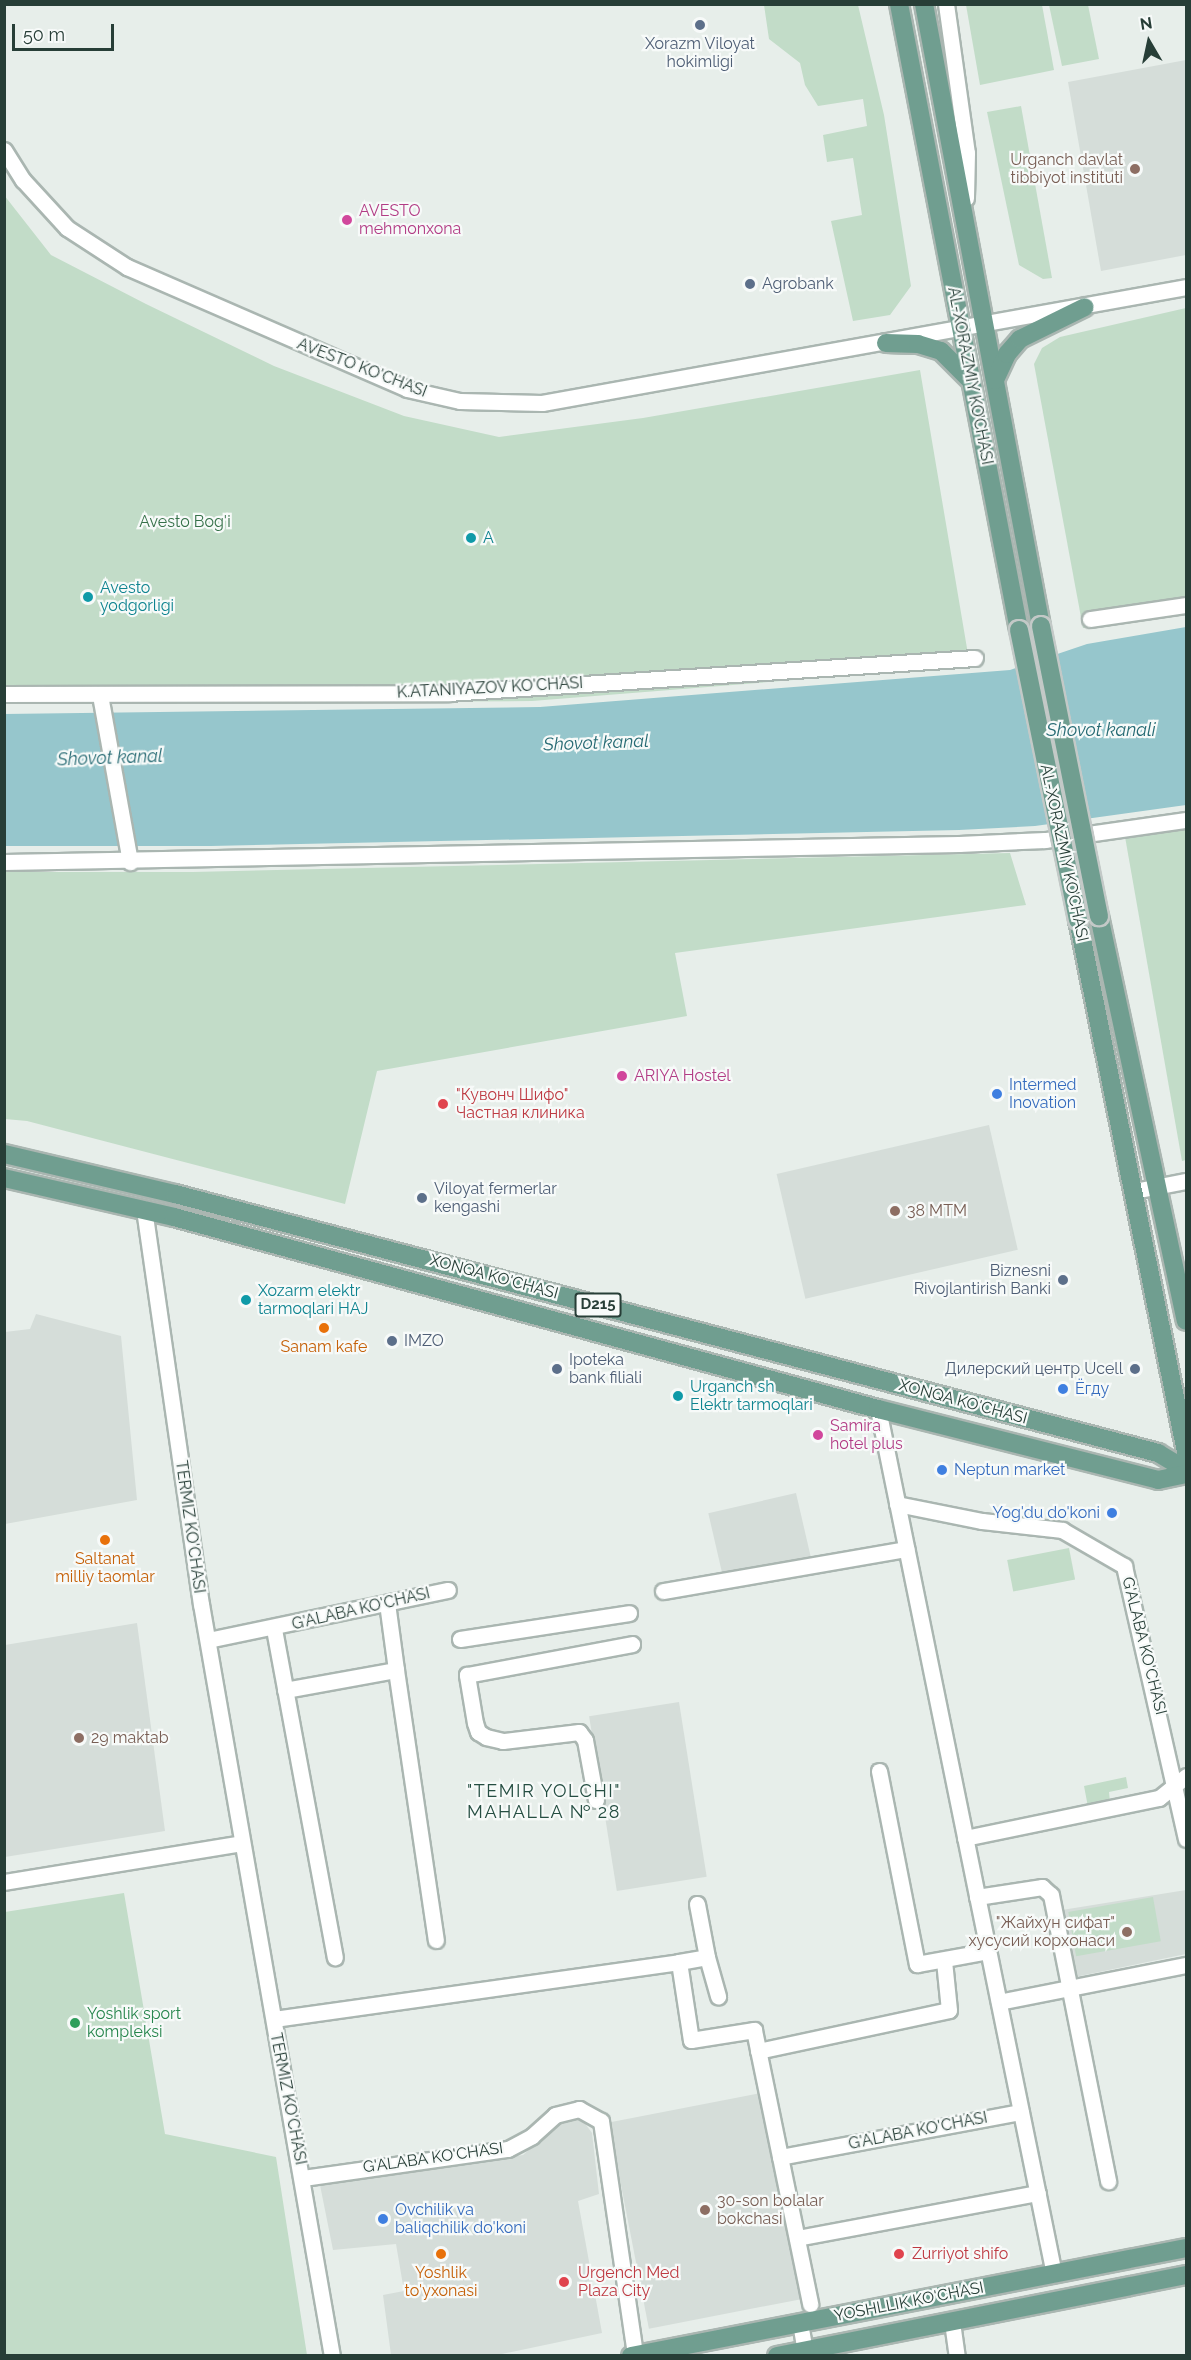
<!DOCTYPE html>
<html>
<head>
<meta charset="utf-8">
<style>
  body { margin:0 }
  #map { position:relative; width:1191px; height:2360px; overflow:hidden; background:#e7eeea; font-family:Raleway,sans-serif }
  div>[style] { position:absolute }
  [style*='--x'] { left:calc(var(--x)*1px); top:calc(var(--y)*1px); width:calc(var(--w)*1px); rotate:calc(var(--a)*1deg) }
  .built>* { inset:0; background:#d5ddd9; transform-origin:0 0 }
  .green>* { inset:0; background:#c2dcc8; transform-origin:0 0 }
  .water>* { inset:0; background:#96c6cc }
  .roads { filter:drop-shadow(2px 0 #aab6b1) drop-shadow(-2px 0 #aab6b1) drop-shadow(0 2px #aab6b1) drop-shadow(0 -2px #aab6b1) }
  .minor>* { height:15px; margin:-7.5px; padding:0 7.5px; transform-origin:7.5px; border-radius:7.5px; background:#fff }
  .major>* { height:18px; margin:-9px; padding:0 9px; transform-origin:9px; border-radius:9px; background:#709e90 }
  .bridges { filter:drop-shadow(2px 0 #c3c9c7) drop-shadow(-2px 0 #c3c9c7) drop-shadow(0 2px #c3c9c7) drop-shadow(0 -2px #c3c9c7) }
  .major-bridge>* { height:18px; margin:-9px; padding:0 9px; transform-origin:9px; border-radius:9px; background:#709e90 }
  .dots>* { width:16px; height:16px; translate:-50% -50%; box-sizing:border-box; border:3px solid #f7faf9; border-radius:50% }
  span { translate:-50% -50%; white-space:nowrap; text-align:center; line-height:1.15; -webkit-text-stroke:4.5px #f7faf9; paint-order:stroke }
  .shield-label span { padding:2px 4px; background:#f7faf9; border:2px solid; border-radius:4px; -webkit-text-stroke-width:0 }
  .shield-label { font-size:15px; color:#273e37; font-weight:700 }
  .service-label { font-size:16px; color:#4e5e75 }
  .left { translate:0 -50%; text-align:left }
  .right { translate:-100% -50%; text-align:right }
  .education-label { font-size:16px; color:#785e54 }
  .hotel-label { font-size:16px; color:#b23c85 }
  .street-label { font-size:16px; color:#273e37 }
  .park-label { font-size:16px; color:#367149 }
  .culture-label { font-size:16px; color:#0d838f }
  .shop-label { font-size:16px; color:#366cbe }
  .health-label { font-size:16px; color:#be3a42 }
  .food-label { font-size:16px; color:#c56008 }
  .leisure-label { font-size:16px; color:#27864d }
  .water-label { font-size:18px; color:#276b74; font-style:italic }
  .neighbourhood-label { font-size:18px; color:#254e42; letter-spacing:1.5px }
  .frame { position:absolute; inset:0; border:6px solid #273e37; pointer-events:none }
  .north { position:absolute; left:1119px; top:12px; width:60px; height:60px; -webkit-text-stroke:4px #f7faf9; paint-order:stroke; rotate:351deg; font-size:16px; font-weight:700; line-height:24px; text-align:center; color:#273e37 }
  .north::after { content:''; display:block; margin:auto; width:21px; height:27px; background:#273e37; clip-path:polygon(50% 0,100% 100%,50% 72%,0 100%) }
  .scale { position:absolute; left:12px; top:24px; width:102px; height:27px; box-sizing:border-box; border:3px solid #273e37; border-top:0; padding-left:8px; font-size:18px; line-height:21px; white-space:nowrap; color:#273e37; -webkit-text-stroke:4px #f7faf9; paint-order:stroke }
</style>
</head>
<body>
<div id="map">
  <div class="built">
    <div style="clip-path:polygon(1186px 60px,1186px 255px,1101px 271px,1068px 82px)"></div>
    <div style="left:989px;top:1125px;width:128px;height:218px;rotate:77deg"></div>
    <div style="clip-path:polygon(36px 1314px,121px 1336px,137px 1500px,5px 1524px,5px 1332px,30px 1329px)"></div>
    <div style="left:796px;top:1493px;width:67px;height:90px;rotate:77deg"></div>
    <div style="clip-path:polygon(137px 1623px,165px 1831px,5px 1857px,5px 1645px)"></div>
    <div style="left:679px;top:1702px;width:177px;height:91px;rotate:81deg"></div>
    <div style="clip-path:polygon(1186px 1890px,1186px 1954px,1075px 1977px,1062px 1910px)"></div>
    <div style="left:761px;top:2093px;width:210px;height:155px;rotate:79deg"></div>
    <div style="clip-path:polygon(581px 2118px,592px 2133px,599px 2194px,578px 2201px,602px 2333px,497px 2355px,391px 2355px,383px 2295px,404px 2291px,396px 2244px,333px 2250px,320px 2185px,523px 2155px,561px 2122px)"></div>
  </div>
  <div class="green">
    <div style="clip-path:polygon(764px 5px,858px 5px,884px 115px,911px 286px,890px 315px,853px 321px,831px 221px,862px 215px,853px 158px,827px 162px,823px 135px,867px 126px,863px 99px,818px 106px,805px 85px,800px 63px,769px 39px)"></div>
    <div style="clip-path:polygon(966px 5px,1042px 5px,1054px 70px,980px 85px)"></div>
    <div style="clip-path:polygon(1049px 5px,1088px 5px,1099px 59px,1062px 66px)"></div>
    <div style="clip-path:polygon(1021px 106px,1052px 278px,1043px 279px,1019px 265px,987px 112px)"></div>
    <div style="clip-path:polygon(4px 195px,51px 255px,146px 304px,274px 366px,404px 416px,499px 437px,643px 418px,920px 370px,970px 666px,532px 701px,5px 704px)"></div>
    <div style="clip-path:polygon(1186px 308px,1186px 612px,1083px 628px,1034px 364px,1042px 348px,1060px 337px)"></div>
    <div style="clip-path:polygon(1186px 824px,1186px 1160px,1182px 1161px,1124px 831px)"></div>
    <div style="clip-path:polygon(1010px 853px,1026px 905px,675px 953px,687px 1016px,377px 1071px,345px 1204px,27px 1121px,5px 1119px,5px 872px,193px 872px)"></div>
    <div style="left:1069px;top:1548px;width:32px;height:63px;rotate:79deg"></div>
    <div style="clip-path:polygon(1126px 1777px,1128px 1788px,1109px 1792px,1110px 1802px,1088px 1807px,1084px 1786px)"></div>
    <div style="clip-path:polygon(124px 1893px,165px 2134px,276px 2157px,307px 2355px,5px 2355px,5px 1912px)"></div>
    <div style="left:1153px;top:1897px;width:45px;height:86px;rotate:80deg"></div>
  </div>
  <div class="water">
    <div style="clip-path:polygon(1186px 627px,1186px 805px,1035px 826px,959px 830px,211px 846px,5px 846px,4px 714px,540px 707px,1010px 670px,1087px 644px)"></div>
  </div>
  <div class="roads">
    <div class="minor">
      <div style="--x:946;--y:4;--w:150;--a:82"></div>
      <div style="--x:967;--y:153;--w:45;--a:91.3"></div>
      <div style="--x:4;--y:150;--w:36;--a:58"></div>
      <div style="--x:23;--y:180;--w:65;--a:47.5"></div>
      <div style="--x:67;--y:228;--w:72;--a:33"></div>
      <div style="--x:127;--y:267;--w:305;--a:23.5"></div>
      <div style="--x:407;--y:389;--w:54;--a:12.8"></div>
      <div style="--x:460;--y:401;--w:82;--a:1.4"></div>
      <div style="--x:542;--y:403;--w:654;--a:-10.21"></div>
      <div style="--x:1090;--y:619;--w:97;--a:-8.3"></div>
      <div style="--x:4;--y:694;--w:444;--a:-0.1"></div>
      <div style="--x:448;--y:693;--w:528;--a:-3.8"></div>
      <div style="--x:100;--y:695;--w:170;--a:79.8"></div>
      <div style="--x:4;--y:862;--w:955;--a:-1.08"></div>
      <div style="--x:959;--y:844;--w:86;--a:-2.7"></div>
      <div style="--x:1045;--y:840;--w:142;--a:-8.1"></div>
      <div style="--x:1134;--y:1191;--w:53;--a:-10.9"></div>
      <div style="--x:144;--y:1209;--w:399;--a:81.8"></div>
      <div style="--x:201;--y:1604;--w:763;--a:80.12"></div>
      <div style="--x:878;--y:1409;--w:883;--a:78.5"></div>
      <div style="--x:897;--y:1504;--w:87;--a:11.3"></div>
      <div style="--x:982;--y:1521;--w:81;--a:6.4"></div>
      <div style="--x:1062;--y:1530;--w:72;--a:30.1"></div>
      <div style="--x:1124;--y:1566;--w:280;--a:77.2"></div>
      <div style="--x:663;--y:1591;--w:247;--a:-9.8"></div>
      <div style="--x:387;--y:1603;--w:68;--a:82.3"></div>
      <div style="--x:274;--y:1629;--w:334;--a:79.5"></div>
      <div style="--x:460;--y:1639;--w:171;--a:-8.7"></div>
      <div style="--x:208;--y:1640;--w:245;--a:-11.8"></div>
      <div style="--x:285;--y:1690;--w:113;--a:-10.2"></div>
      <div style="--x:396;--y:1670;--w:273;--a:81.6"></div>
      <div style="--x:879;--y:1771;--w:197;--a:78.9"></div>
      <div style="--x:917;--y:1964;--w:72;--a:-10.4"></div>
      <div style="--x:596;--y:1800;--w:61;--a:-100.4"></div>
      <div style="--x:585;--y:1740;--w:10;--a:-127"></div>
      <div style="--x:579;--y:1732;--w:77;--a:173.2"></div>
      <div style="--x:503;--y:1741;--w:17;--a:-167"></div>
      <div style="--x:486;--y:1737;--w:9;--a:-148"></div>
      <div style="--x:478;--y:1732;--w:9;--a:-108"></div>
      <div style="--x:475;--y:1723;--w:49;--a:-99.5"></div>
      <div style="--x:467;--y:1675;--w:168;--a:-10.6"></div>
      <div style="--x:965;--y:1838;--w:198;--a:-11.7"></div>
      <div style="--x:1159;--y:1798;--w:35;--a:-39"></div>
      <div style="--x:4;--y:1882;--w:241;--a:-9.3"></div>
      <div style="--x:977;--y:1897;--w:66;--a:-8.7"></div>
      <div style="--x:1042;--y:1887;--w:12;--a:42"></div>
      <div style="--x:1051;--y:1895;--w:292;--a:78.7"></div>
      <div style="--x:707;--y:1957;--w:41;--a:74.2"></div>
      <div style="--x:679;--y:1962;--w:28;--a:-10"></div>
      <div style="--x:707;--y:1957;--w:54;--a:-100.7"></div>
      <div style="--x:999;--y:2002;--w:191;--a:-11.2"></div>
      <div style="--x:274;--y:2019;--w:409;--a:-8"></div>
      <div style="--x:679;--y:1962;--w:79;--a:81.3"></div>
      <div style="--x:691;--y:2040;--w:64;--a:-9"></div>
      <div style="--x:754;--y:2030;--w:280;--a:78.4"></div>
      <div style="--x:758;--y:2051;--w:195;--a:-12.1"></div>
      <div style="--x:949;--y:2010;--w:49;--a:-95.8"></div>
      <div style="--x:780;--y:2157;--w:245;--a:-10.6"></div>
      <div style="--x:303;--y:2178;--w:207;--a:-8.1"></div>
      <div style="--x:508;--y:2149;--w:27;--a:-28"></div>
      <div style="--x:532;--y:2136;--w:31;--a:-42"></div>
      <div style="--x:555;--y:2115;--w:25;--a:-14"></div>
      <div style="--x:579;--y:2109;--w:25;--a:29"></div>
      <div style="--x:601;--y:2121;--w:236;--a:81.7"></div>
      <div style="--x:797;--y:2238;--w:245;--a:-10.6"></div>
      <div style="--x:952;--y:2322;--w:34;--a:82"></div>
      <div style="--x:800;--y:2323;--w:27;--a:80"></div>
    </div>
    <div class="major">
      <div style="--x:899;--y:4;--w:637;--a:79.15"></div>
      <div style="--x:924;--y:4;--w:633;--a:79.35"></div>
      <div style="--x:886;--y:343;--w:32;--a:2"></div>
      <div style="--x:918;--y:344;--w:24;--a:17"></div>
      <div style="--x:941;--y:351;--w:41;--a:45"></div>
      <div style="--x:995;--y:380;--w:29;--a:-65"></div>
      <div style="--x:1007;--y:354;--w:20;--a:-49"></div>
      <div style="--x:1020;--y:339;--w:72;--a:-26.2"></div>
      <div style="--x:1099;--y:916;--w:414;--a:77.9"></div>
      <div style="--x:1078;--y:920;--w:543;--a:78.52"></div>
      <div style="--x:4;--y:1154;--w:176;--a:13.2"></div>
      <div style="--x:175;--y:1194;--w:1017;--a:14.76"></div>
      <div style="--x:1158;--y:1453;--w:33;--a:31"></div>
      <div style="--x:4;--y:1178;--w:174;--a:12.9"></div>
      <div style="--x:174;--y:1217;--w:730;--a:15.26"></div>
      <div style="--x:878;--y:1409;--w:289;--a:14.2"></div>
      <div style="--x:1158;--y:1480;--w:29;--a:-12"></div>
      <div style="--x:631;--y:2356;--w:565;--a:-11.01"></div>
      <div style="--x:777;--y:2356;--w:417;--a:-11.2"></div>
    </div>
  </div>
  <div class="bridges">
    <div class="major-bridge">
      <div style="--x:1041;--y:626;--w:296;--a:78.7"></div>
      <div style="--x:1019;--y:630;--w:296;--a:78.5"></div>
    </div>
  </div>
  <div class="dots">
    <div style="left:700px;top:25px;background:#5c6f8a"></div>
    <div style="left:1135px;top:169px;background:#8d6e63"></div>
    <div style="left:347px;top:220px;background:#d1479c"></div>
    <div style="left:750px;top:284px;background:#5c6f8a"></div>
    <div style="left:471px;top:538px;background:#0f9aa8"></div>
    <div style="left:88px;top:597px;background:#0f9aa8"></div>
    <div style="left:622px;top:1076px;background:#d1479c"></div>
    <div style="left:997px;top:1094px;background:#3f7fe0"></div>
    <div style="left:443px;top:1104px;background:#e0444e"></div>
    <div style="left:422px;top:1198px;background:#5c6f8a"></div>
    <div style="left:895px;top:1211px;background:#8d6e63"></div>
    <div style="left:1063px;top:1280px;background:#5c6f8a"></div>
    <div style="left:246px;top:1300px;background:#0f9aa8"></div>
    <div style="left:324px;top:1328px;background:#e8710a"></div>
    <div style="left:392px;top:1341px;background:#5c6f8a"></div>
    <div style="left:557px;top:1369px;background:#5c6f8a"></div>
    <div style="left:1135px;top:1369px;background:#5c6f8a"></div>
    <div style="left:1063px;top:1389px;background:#3f7fe0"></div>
    <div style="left:678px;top:1396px;background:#0f9aa8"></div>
    <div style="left:818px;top:1435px;background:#d1479c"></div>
    <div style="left:942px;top:1470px;background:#3f7fe0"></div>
    <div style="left:1112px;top:1513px;background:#3f7fe0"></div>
    <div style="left:105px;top:1540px;background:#e8710a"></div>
    <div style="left:79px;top:1738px;background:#8d6e63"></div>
    <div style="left:1127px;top:1932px;background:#8d6e63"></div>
    <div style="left:75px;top:2023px;background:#2e9e5b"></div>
    <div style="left:705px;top:2210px;background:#8d6e63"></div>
    <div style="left:383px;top:2219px;background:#3f7fe0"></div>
    <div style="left:441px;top:2254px;background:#e8710a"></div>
    <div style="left:899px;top:2254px;background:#e0444e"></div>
    <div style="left:564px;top:2282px;background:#e0444e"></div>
  </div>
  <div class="shield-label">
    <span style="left:598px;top:1305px">D215</span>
  </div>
  <div class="service-label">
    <span style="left:700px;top:53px">Xorazm Viloyat<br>hokimligi</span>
    <span class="left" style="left:762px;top:284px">Agrobank</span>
    <span class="left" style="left:434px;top:1198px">Viloyat fermerlar<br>kengashi</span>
    <span class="right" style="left:1051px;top:1280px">Biznesni<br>Rivojlantirish Banki</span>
    <span class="left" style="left:404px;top:1341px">IMZO</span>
    <span class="left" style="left:569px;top:1369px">Ipoteka<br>bank filiali</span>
    <span class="right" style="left:1123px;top:1369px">Дилерский центр Ucell</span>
  </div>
  <div class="education-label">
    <span class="right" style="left:1123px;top:169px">Urganch davlat<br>tibbiyot instituti</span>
    <span class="left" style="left:907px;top:1211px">38 MTM</span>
    <span class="left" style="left:91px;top:1738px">29 maktab</span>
    <span class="right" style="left:1115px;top:1932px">"Жайхун сифат"<br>хусусий корхонаси</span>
    <span class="left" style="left:717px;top:2210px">30-son bolalar<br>bokchasi</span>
  </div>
  <div class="hotel-label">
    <span class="left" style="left:359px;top:220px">AVESTO<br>mehmonxona</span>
    <span class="left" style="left:634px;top:1076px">ARIYA Hostel</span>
    <span class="left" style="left:830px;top:1435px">Samira<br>hotel plus</span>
  </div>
  <div class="street-label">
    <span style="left:362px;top:368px;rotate:21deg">AVESTO KO'CHASI</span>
    <span style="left:970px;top:376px;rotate:79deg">AL-XORAZMIY KO’CHASI</span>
    <span style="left:490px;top:688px;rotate:-3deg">K.ATANIYAZOV KO'CHASI</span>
    <span style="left:1064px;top:853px;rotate:78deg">AL-XORAZMIY KO’CHASI</span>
    <span style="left:494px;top:1277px;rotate:15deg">XONQA KO'CHASI</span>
    <span style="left:963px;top:1402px;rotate:15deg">XONQA KO'CHASI</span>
    <span style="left:190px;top:1527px;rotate:82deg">TERMIZ KO'CHASI</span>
    <span style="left:361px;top:1609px;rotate:-13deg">G'ALABA KO'CHASI</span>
    <span style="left:1144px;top:1646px;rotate:76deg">G'ALABA KO'CHASI</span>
    <span style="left:288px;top:2099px;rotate:79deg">TERMIZ KO'CHASI</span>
    <span style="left:918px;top:2131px;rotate:-11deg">G'ALABA KO'CHASI</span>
    <span style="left:433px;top:2158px;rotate:-8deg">G'ALABA KO'CHASI</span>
    <span style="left:909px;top:2302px;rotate:-11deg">YOSHLLIK KO'CHASI</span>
  </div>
  <div class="park-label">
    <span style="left:185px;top:522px">Avesto Bog'i</span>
  </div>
  <div class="culture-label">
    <span class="left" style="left:483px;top:538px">A</span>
    <span class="left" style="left:100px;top:597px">Avesto<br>yodgorligi</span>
    <span class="left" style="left:258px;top:1300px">Xozarm elektr<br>tarmoqlari HAJ</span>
    <span class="left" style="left:690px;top:1396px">Urganch sh<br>Elektr tarmoqlari</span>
  </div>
  <div class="shop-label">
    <span class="left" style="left:1009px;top:1094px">Intermed<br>Inovation</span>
    <span class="left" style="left:1075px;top:1389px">Ёгду</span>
    <span class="left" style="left:954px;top:1470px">Neptun market</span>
    <span class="right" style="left:1100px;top:1513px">Yog'du do'koni</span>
    <span class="left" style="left:395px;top:2219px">Ovchilik va<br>baliqchilik do'koni</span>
  </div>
  <div class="health-label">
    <span class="left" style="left:456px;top:1104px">"Кувонч Шифо"<br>Частная клиника</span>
    <span class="left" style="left:912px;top:2254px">Zurriyot shifo</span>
    <span class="left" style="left:578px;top:2282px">Urgench Med<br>Plaza City</span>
  </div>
  <div class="food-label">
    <span style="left:324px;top:1347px">Sanam kafe</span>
    <span style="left:105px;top:1568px">Saltanat<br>milliy taomlar</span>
    <span style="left:441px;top:2282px">Yoshlik<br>to'yxonasi</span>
  </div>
  <div class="leisure-label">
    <span class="left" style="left:87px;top:2023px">Yoshlik sport<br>kompleksi</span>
  </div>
  <div class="water-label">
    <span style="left:1101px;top:730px">Shovot kanali</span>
    <span style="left:596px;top:743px;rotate:-2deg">Shovot kanal</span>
    <span style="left:110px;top:758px;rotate:-2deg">Shovot kanal</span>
  </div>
  <div class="neighbourhood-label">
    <span style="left:544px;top:1802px">"TEMIR YOLCHI"<br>MAHALLA № 28</span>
  </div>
  <div class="frame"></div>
  <div class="north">N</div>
  <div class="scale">50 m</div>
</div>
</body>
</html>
